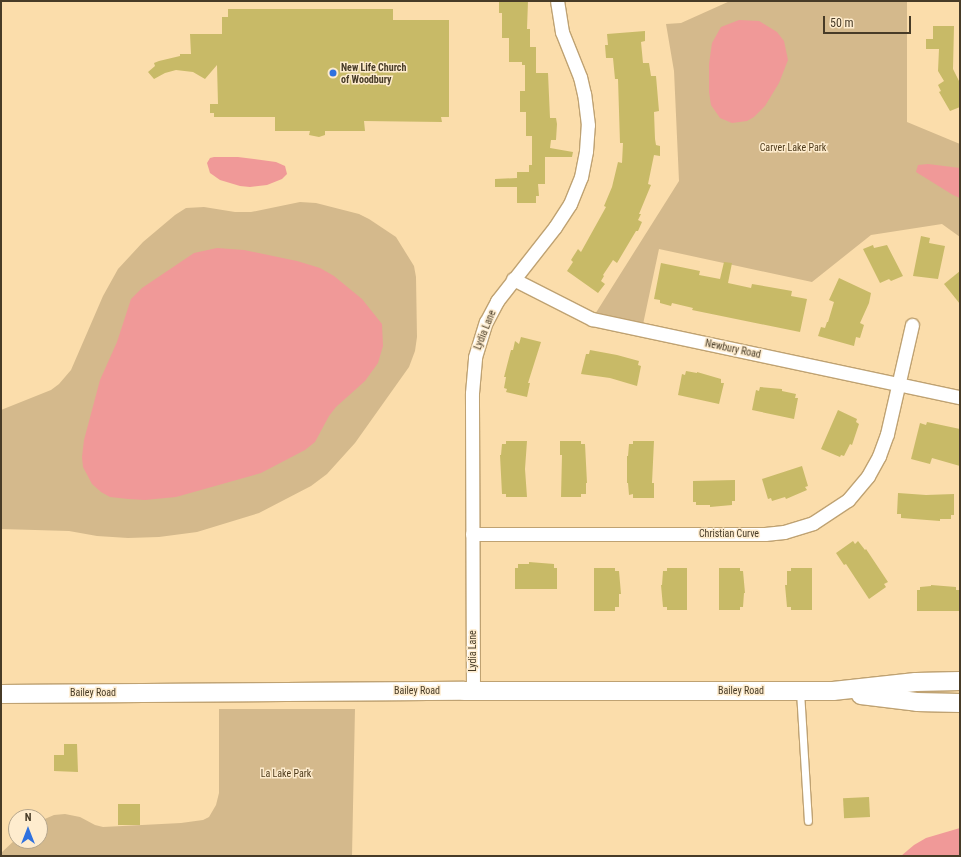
<!DOCTYPE html>
<html>
<head>
<meta charset="utf-8">
<style>
  body { margin:0 }
  #map { position:relative; width:961px; height:857px; overflow:hidden; background:#fbddab; font-family:"Roboto Condensed",sans-serif }
  div>[style] { position:absolute }
  [style*='--x'] { left:calc(var(--x)*1px); top:calc(var(--y)*1px); width:calc(var(--w)*1px); rotate:calc(var(--a)*1deg) }
  .green>* { inset:0; background:#d4b98c }
  .water>* { inset:0; background:#f09998 }
  .building>* { inset:0; background:#c8ba67; transform-origin:0 0 }
  .roads { filter:drop-shadow(1px 0 #bfa272) drop-shadow(-1px 0 #bfa272) drop-shadow(0 1px #bfa272) drop-shadow(0 -1px #bfa272) }
  .service>* { height:7px; margin:-3.5px; padding:0 3.5px; transform-origin:3.5px; border-radius:3.5px; background:#fff }
  .minor>* { height:13px; margin:-6.5px; padding:0 6.5px; transform-origin:6.5px; border-radius:6.5px; background:#fff }
  .secondary>* { height:18px; margin:-9px; padding:0 9px; transform-origin:9px; border-radius:9px; background:#fff }
  .dots>* { width:11px; height:11px; translate:-50% -50%; box-sizing:border-box; border:2px solid #feecce; border-radius:50% }
  span { translate:-50% -50%; white-space:nowrap; text-align:center; line-height:1.15; -webkit-text-stroke:3px #feecce; paint-order:stroke }
  .poi-label { font-size:10px; color:#473b27; font-weight:700 }
  .left { translate:0 -50%; text-align:left }
  .park-label { font-size:10px; color:#4e3b1b }
  .street-label { font-size:10px; color:#473b27 }
  .frame { position:absolute; inset:0; border:2px solid #473b27; pointer-events:none }
  .north { position:absolute; left:8px; top:809px; width:40px; height:40px; box-sizing:border-box; background:#feecce; border:1px solid #b5a58b; border-radius:50%; rotate:0deg; font-size:11px; font-weight:700; line-height:16px; text-align:center; color:#473b27 }
  .north::after { content:''; display:block; margin:auto; width:14px; height:18px; background:#2f71df; clip-path:polygon(50% 0,100% 100%,50% 72%,0 100%) }
  .scale { position:absolute; left:823px; top:16px; width:88px; height:18px; box-sizing:border-box; border:2px solid #473b27; border-top:0; padding-left:5px; font-size:12px; line-height:14px; white-space:nowrap; color:#473b27; -webkit-text-stroke:3px #feecce; paint-order:stroke }
</style>
</head>
<body>
<div id="map">
  <div class="green">
    <div style="clip-path:polygon(730px 1px,907px 1px,907px 122px,960px 144px,960px 237px,942px 224px,871px 235px,812px 282px,659px 249px,642px 329px,592px 319px,679px 181px,674px 71px,666px 24px,681px 23px)"></div>
    <div style="clip-path:polygon(300px 202px,316px 203px,359px 214px,369px 219px,396px 237px,414px 266px,416px 277px,417px 337px,415px 351px,409px 367px,355px 443px,327px 474px,311px 486px,259px 513px,197px 532px,159px 537px,128px 538px,97px 536px,69px 531px,1px 529px,1px 410px,51px 390px,59px 384px,71px 370px,103px 296px,118px 269px,143px 242px,175px 215px,186px 208px,204px 207px,235px 212px,251px 212px)"></div>
    <div style="clip-path:polygon(219px 709px,355px 709px,352px 856px,1px 856px,1px 853px,16px 839px,16px 841px,40px 841px,40px 821px,54px 815px,65px 814px,80px 817px,95px 825px,103px 827px,181px 823px,203px 820px,209px 817px,216px 805px,219px 793px)"></div>
  </div>
  <div class="water">
    <div style="clip-path:polygon(739px 20px,759px 21px,777px 32px,784px 41px,788px 60px,779px 83px,765px 106px,754px 117px,747px 121px,732px 123px,720px 118px,711px 105px,709px 92px,709px 64px,712px 43px,721px 27px)"></div>
    <div style="clip-path:polygon(214px 157px,238px 157px,276px 162px,285px 166px,287px 174px,282px 179px,267px 185px,250px 187px,240px 186px,220px 180px,210px 173px,207px 163px,210px 158px)"></div>
    <div style="clip-path:polygon(928px 164px,960px 168px,960px 198px,953px 195px,916px 172px,918px 165px)"></div>
    <div style="clip-path:polygon(217px 248px,244px 250px,297px 261px,320px 268px,334px 276px,362px 299px,382px 324px,383px 346px,378px 363px,365px 381px,336px 407px,329px 416px,315px 442px,305px 450px,261px 473px,176px 497px,145px 500px,128px 499px,110px 497px,101px 492px,92px 484px,83px 467px,82px 457px,84px 440px,100px 380px,117px 342px,131px 299px,142px 288px,194px 253px)"></div>
    <div style="clip-path:polygon(960px 828px,960px 856px,901px 856px,914px 845px,926px 838px)"></div>
  </div>
  <div class="building">
    <div style="clip-path:polygon(499px 1px,528px 1px,527px 29px,530px 29px,530px 47px,536px 47px,536px 73px,548px 73px,550px 118px,556px 118px,557px 124px,556px 140px,551px 140px,550px 148px,573px 152px,572px 157px,545px 157px,545px 184px,538px 184px,539px 196px,536px 196px,536px 203px,517px 203px,517px 187px,495px 187px,495px 179px,517px 178px,517px 172px,529px 172px,529px 165px,532px 165px,532px 136px,526px 136px,526px 112px,520px 112px,520px 91px,525px 91px,525px 65px,522px 65px,522px 62px,509px 62px,509px 38px,502px 38px,502px 13px,499px 13px)"></div>
    <div style="clip-path:polygon(228px 9px,393px 9px,393px 20px,449px 20px,449px 117px,441px 117px,442px 122px,364px 121px,365px 131px,325px 131px,325px 135px,319px 137px,309px 135px,310px 131px,275px 131px,275px 117px,214px 117px,214px 113px,210px 113px,210px 104px,218px 104px,217px 65px,205px 79px,193px 72px,176px 70px,165px 73px,154px 79px,148px 72px,155px 66px,154px 63px,159px 61px,180px 56px,180px 54px,191px 54px,190px 34px,222px 34px,222px 17px,228px 17px)"></div>
    <div style="clip-path:polygon(933px 26px,954px 26px,953px 69px,960px 83px,960px 107px,950px 111px,939px 92px,941px 91px,938px 85px,944px 81px,938px 71px,939px 49px,926px 49px,926px 39px,933px 39px)"></div>
    <div style="clip-path:polygon(645px 31px,645px 41px,641px 42px,643px 63px,649px 63px,651px 76px,656px 76px,659px 111px,654px 112px,655px 139px,656px 145px,660px 146px,660px 156px,654px 155px,648px 184px,651px 185px,639px 214px,641px 214px,638px 220px,642px 222px,638px 231px,636px 231px,617px 263px,613px 260px,603px 275px,604px 276px,601px 281px,605px 284px,598px 293px,567px 271px,573px 262px,571px 260px,578px 249px,581px 252px,606px 207px,604px 206px,612px 187px,618px 162px,622px 163px,623px 143px,620px 143px,618px 79px,615px 79px,613px 58px,606px 58px,605px 45px,608px 45px,607px 34px)"></div>
    <div style="clip-path:polygon(921px 236px,930px 238px,929px 243px,945px 246px,938px 279px,913px 276px)"></div>
    <div style="clip-path:polygon(873px 245px,874px 248px,887px 245px,903px 276px,891px 281px,889px 279px,880px 283px,863px 249px)"></div>
    <div style="clip-path:polygon(724px 262px,732px 263px,728px 283px,751px 288px,752px 284px,792px 291px,791px 296px,807px 299px,800px 332px,692px 310px,693px 308px,672px 303px,671px 306px,660px 303px,660px 300px,654px 299px,661px 263px,700px 271px,699px 275px,720px 279px)"></div>
    <div style="clip-path:polygon(960px 271px,960px 304px,944px 284px)"></div>
    <div style="clip-path:polygon(839px 278px,871px 293px,869px 303px,860px 323px,864px 325px,860px 338px,856px 337px,854px 346px,818px 336px,821px 327px,825px 328px,827px 322px,828px 322px,834px 302px,829px 300px)"></div>
    <div style="clip-path:polygon(521px 337px,541px 342px,528px 383px,530px 383px,527px 397px,506px 392px,507px 389px,504px 388px,506px 377px,504px 377px,511px 350px,513px 350px,515px 341px,519px 344px)"></div>
    <div style="clip-path:polygon(590px 350px,617px 355px,639px 361px,638px 365px,641px 366px,637px 386px,610px 378px,581px 374px,586px 354px,589px 354px)"></div>
    <div style="clip-path:polygon(686px 371px,697px 373px,697px 372px,721px 379px,721px 383px,724px 383px,719px 404px,678px 395px,682px 374px,685px 375px)"></div>
    <div style="clip-path:polygon(760px 387px,782px 389px,782px 391px,796px 394px,795px 398px,798px 398px,794px 419px,752px 410px,756px 390px,759px 391px)"></div>
    <div style="clip-path:polygon(838px 410px,857px 419px,856px 422px,859px 424px,852px 445px,850px 444px,844px 456px,841px 455px,840px 457px,821px 449px)"></div>
    <div style="clip-path:polygon(927px 422px,960px 429px,960px 466px,932px 458px,930px 464px,911px 459px,920px 423px,926px 425px)"></div>
    <div style="clip-path:polygon(506px 441px,527px 441px,525px 469px,527px 497px,506px 497px,506px 494px,502px 494px,500px 455px,501px 455px,502px 444px,506px 444px)"></div>
    <div style="clip-path:polygon(560px 441px,581px 441px,581px 444px,585px 444px,587px 483px,586px 483px,586px 494px,581px 494px,581px 497px,561px 497px,562px 455px,560px 455px)"></div>
    <div style="clip-path:polygon(633px 441px,654px 441px,652px 483px,654px 483px,654px 498px,633px 498px,633px 494px,629px 495px,628px 483px,627px 483px,627px 456px,628px 456px,629px 444px,633px 444px)"></div>
    <div style="clip-path:polygon(802px 466px,808px 486px,805px 487px,807px 490px,786px 499px,785px 497px,772px 501px,771px 498px,768px 499px,762px 479px)"></div>
    <div style="clip-path:polygon(735px 480px,735px 501px,732px 501px,732px 505px,710px 507px,710px 505px,696px 505px,696px 502px,693px 502px,693px 481px)"></div>
    <div style="clip-path:polygon(898px 493px,926px 495px,954px 494px,954px 515px,951px 515px,951px 519px,940px 519px,940px 521px,901px 518px,901px 514px,897px 514px)"></div>
    <div style="clip-path:polygon(853px 541px,855px 544px,858px 541px,865px 550px,866px 549px,888px 582px,884px 584px,886px 587px,869px 599px,846px 564px,844px 565px,836px 553px)"></div>
    <div style="clip-path:polygon(529px 562px,554px 564px,554px 568px,557px 568px,557px 589px,515px 589px,515px 568px,518px 568px,518px 564px,529px 564px)"></div>
    <div style="clip-path:polygon(594px 568px,615px 568px,615px 571px,619px 571px,621px 594px,619px 594px,619px 607px,615px 607px,615px 611px,594px 611px)"></div>
    <div style="clip-path:polygon(667px 568px,687px 568px,687px 610px,667px 610px,667px 607px,663px 607px,661px 585px,662px 585px,663px 571px,667px 571px)"></div>
    <div style="clip-path:polygon(719px 568px,740px 568px,740px 571px,743px 571px,745px 593px,744px 593px,743px 607px,740px 607px,740px 610px,719px 610px)"></div>
    <div style="clip-path:polygon(791px 568px,812px 568px,812px 610px,791px 610px,791px 607px,787px 607px,785px 585px,787px 585px,787px 571px,791px 571px)"></div>
    <div style="clip-path:polygon(931px 585px,956px 587px,956px 590px,960px 590px,960px 611px,917px 611px,917px 590px,920px 590px,920px 587px,931px 586px)"></div>
    <div style="clip-path:polygon(64px 744px,77px 744px,78px 772px,54px 771px,54px 755px,64px 755px)"></div>
    <div style="left:869px;top:797px;width:20px;height:26px;rotate:87deg"></div>
    <div style="left:118px;top:804px;width:22px;height:21px"></div>
  </div>
  <div class="roads">
    <div class="service">
      <div style="--x:800;--y:691;--w:130;--a:86.5"></div>
    </div>
    <div class="minor">
      <div style="--x:513;--y:279;--w:89;--a:26.9"></div>
      <div style="--x:592;--y:319;--w:376;--a:12"></div>
      <div style="--x:472;--y:534;--w:293;--a:0"></div>
      <div style="--x:765;--y:534;--w:19;--a:-6"></div>
      <div style="--x:784;--y:532;--w:30;--a:-17"></div>
      <div style="--x:813;--y:523;--w:42;--a:-33.3"></div>
      <div style="--x:848;--y:500;--w:31;--a:-50"></div>
      <div style="--x:868;--y:476;--w:23;--a:-61"></div>
      <div style="--x:879;--y:456;--w:23;--a:-70"></div>
      <div style="--x:887;--y:434;--w:112;--a:-77.1"></div>
      <div style="--x:473;--y:691;--w:298;--a:-90.2"></div>
      <div style="--x:472;--y:393;--w:36;--a:-85"></div>
      <div style="--x:475;--y:357;--w:37;--a:-73"></div>
      <div style="--x:486;--y:322;--w:24;--a:-62"></div>
      <div style="--x:497;--y:301;--w:94;--a:-51.9"></div>
      <div style="--x:555;--y:227;--w:27;--a:-57"></div>
      <div style="--x:570;--y:204;--w:29;--a:-68"></div>
      <div style="--x:581;--y:177;--w:26;--a:-79"></div>
      <div style="--x:586;--y:151;--w:26;--a:-86"></div>
      <div style="--x:588;--y:125;--w:31;--a:-97"></div>
      <div style="--x:584;--y:94;--w:17;--a:-103"></div>
      <div style="--x:580;--y:77;--w:48;--a:-111.8"></div>
      <div style="--x:562;--y:32;--w:31;--a:-99"></div>
    </div>
    <div class="secondary">
      <div style="--x:1;--y:694;--w:463;--a:-0.4"></div>
      <div style="--x:464;--y:691;--w:369;--a:0"></div>
      <div style="--x:833;--y:691;--w:83;--a:-6.2"></div>
      <div style="--x:916;--y:682;--w:44;--a:-1.3"></div>
      <div style="--x:861;--y:695;--w:56;--a:7.1"></div>
      <div style="--x:917;--y:702;--w:43;--a:1.3"></div>
    </div>
  </div>
  <div class="dots">
    <div style="left:333px;top:73px;background:#2f71df"></div>
  </div>
  <div class="poi-label">
    <span class="left" style="left:341px;top:73px">New Life Church<br>of Woodbury</span>
  </div>
  <div class="park-label">
    <span style="left:793px;top:148px">Carver Lake Park</span>
    <span style="left:286px;top:774px">La Lake Park</span>
  </div>
  <div class="street-label">
    <span style="left:485px;top:330px;rotate:-68deg">Lydia Lane</span>
    <span style="left:733px;top:349px;rotate:12deg">Newbury Road</span>
    <span style="left:729px;top:534px">Christian Curve</span>
    <span style="left:473px;top:651px;rotate:-90deg">Lydia Lane</span>
    <span style="left:417px;top:691px">Bailey Road</span>
    <span style="left:741px;top:691px">Bailey Road</span>
    <span style="left:93px;top:693px">Bailey Road</span>
  </div>
  <div class="frame"></div>
  <div class="north">N</div>
  <div class="scale">50 m</div>
</div>
</body>
</html>
